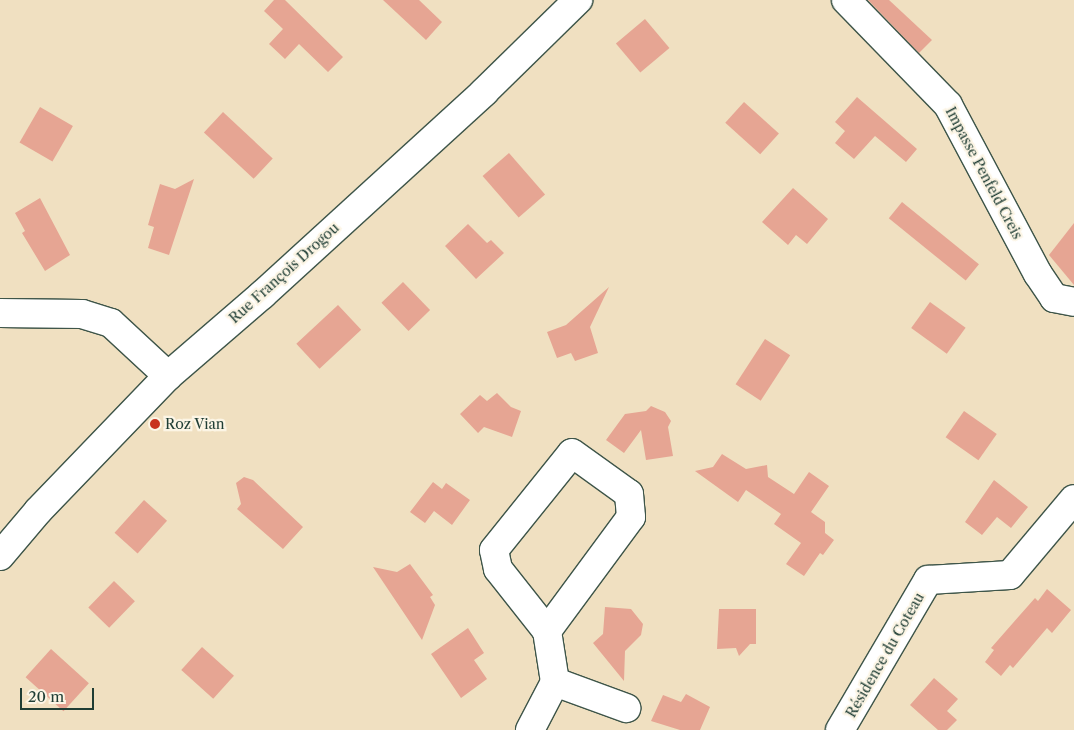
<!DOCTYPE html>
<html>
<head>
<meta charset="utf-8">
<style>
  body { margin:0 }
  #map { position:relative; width:1074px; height:730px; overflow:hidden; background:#f0e0c1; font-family:"Libre Caslon Text",serif }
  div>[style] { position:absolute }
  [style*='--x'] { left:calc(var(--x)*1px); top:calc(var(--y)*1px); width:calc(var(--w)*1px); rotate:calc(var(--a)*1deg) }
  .building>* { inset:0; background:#e6a593; transform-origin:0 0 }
  .roads { filter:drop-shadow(1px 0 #3e5549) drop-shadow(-1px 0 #3e5549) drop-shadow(0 1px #3e5549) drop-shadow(0 -1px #3e5549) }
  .minor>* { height:28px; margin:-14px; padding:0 14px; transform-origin:14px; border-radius:14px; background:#fff }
  .dots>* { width:14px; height:14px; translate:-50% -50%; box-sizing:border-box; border:2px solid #fcf5e5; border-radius:50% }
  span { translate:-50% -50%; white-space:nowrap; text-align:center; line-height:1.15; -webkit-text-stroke:4.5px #fcf5e5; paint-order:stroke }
  .street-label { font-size:14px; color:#1f3d34 }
  .poi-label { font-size:14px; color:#1f3d34 }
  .left { translate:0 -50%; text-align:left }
  .scale { position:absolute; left:20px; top:688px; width:74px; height:22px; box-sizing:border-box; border:2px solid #1f3d34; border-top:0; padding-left:6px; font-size:15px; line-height:18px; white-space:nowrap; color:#1f3d34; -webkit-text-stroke:4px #fcf5e5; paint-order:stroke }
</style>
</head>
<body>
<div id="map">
  <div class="building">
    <div style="clip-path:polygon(274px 0,285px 0,343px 57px,328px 72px,299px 44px,285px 59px,269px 44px,283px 29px,264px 11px)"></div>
    <div style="clip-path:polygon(383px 0,419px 0,442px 22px,426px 40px)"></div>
    <div style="clip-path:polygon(868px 0,889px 0,932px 40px,919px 53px)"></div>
    <div style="left:645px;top:19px;width:38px;height:38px;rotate:50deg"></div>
    <div style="clip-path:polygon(857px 97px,917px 149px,906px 162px,875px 136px,854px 159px,835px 143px,845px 131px,835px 122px)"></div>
    <div style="left:744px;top:102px;width:47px;height:28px;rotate:42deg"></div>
    <div style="left:40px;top:107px;width:38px;height:41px;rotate:30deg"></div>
    <div style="left:223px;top:112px;width:68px;height:28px;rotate:43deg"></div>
    <div style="left:509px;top:153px;width:55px;height:35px;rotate:49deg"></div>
    <div style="clip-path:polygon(194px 179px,169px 255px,148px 248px,154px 227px,148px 225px,160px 184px,175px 189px)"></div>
    <div style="clip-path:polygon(793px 188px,828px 219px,807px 244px,796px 235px,788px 245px,762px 222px)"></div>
    <div style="clip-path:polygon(40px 198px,70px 255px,45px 271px,22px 233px,25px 231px,15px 213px)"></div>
    <div style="left:902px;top:202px;width:99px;height:21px;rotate:39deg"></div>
    <div style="clip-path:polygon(1074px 223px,1074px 285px,1049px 255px)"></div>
    <div style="clip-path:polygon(468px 224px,487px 243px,491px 240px,504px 253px,476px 279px,445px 246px)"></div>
    <div style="left:403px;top:282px;width:39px;height:30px;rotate:46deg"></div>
    <div style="clip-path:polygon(609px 287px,590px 327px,598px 353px,575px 361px,571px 353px,557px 358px,547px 332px,566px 325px)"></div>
    <div style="left:930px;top:302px;width:44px;height:32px;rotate:36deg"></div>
    <div style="left:338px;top:305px;width:34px;height:57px;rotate:47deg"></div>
    <div style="left:765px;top:339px;width:30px;height:54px;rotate:33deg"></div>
    <div style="clip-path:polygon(497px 393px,511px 407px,521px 411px,512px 437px,484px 427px,478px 433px,460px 414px,480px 395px,487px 401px)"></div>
    <div style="clip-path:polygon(651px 406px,665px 412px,671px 421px,668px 427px,673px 456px,646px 460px,641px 430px,624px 453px,606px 440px,625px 414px,646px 411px)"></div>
    <div style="left:964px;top:411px;width:40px;height:32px;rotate:35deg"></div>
    <div style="clip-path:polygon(722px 454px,746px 469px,767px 465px,768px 477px,794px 494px,809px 472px,829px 486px,811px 512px,825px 522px,825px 533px,834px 540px,823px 555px,820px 553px,804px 576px,786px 564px,801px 543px,774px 524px,781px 514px,746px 490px,738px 502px,695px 471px,713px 467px)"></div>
    <div style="clip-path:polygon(244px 477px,253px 480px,303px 527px,283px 549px,237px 509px,241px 504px,236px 483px)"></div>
    <div style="clip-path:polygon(994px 480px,1028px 507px,1011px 528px,997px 517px,982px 535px,965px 522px)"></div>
    <div style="clip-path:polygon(433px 482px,442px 489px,446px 483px,470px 500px,452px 525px,434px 511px,425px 523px,410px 512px)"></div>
    <div style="left:144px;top:500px;width:31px;height:44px;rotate:42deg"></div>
    <div style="clip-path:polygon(410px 564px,433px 595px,430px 597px,435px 605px,422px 640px,373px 567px,397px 572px)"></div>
    <div style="left:114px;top:581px;width:29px;height:37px;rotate:44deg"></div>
    <div style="clip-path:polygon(1047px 589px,1071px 610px,1052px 633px,1047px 628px,1013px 668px,1010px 665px,1001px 676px,985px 662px,994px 650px,991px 648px,1035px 598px,1038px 601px)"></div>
    <div style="clip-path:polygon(605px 607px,631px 609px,643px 624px,641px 635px,625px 651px,624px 681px,593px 643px,603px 634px)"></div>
    <div style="clip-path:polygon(719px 609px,756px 609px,756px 644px,750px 644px,739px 656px,736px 648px,717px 649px)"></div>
    <div style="clip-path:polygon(468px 628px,484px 653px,474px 660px,487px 679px,461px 698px,431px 654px)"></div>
    <div style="left:202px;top:647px;width:43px;height:31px;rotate:42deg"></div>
    <div style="left:51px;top:649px;width:51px;height:38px;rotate:42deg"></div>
    <div style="clip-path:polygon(934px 678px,958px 699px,947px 711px,957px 720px,947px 730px,938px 730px,910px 705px)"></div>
    <div style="clip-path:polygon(686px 694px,710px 707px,700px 730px,680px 730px,651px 721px,663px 695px,681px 702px)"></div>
  </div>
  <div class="roads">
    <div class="minor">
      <div style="--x:846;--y:0;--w:146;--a:45.8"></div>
      <div style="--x:948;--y:105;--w:191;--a:62"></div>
      <div style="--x:1038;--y:274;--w:29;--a:56"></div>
      <div style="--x:1054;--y:298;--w:20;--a:11"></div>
      <div style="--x:0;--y:313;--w:82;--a:0.7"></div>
      <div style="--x:82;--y:314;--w:30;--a:17"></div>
      <div style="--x:111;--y:323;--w:78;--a:42.9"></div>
      <div style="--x:0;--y:556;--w:59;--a:-49.8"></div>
      <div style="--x:38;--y:511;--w:187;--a:-46.1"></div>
      <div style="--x:168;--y:376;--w:124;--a:-40.8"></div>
      <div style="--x:262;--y:295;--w:301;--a:-42.4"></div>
      <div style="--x:484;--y:92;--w:132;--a:-44.4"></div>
      <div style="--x:555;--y:682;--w:76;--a:20.1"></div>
      <div style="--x:530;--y:730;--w:54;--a:-62.5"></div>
      <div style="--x:555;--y:682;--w:52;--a:-98.9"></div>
      <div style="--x:547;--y:631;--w:79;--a:-128.3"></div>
      <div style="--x:498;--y:569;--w:19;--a:-102"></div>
      <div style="--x:494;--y:550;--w:124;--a:-51.2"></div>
      <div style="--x:572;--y:453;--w:70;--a:35.7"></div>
      <div style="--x:629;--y:494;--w:23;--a:85"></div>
      <div style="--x:631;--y:517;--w:142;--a:126.4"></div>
      <div style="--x:840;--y:730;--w:174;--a:-59.6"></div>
      <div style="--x:928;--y:580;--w:82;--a:-3.5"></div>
      <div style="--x:1010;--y:575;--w:99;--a:-49.9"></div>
    </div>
  </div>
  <div class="dots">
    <div style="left:155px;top:424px;background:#c8321e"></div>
  </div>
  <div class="street-label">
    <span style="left:984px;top:173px;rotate:62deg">Impasse Penfeld Creis</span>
    <span style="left:284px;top:273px;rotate:-42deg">Rue François Drogou</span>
    <span style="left:885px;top:655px;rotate:-60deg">Résidence du Coteau</span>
  </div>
  <div class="poi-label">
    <span class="left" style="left:165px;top:424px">Roz Vian</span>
  </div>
  <div class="scale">20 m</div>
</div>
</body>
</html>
